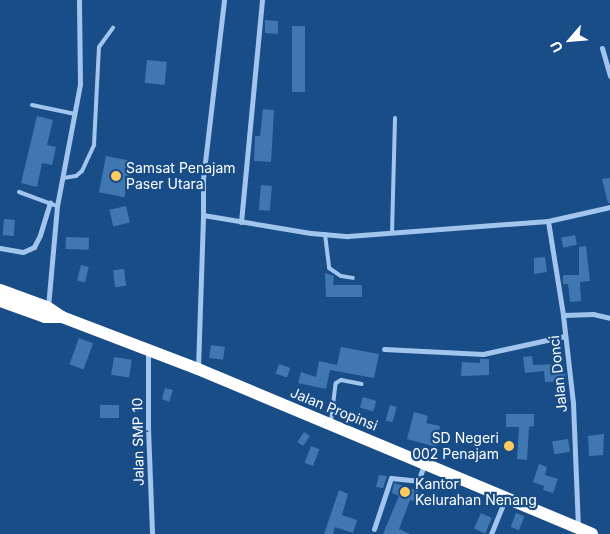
<!DOCTYPE html>
<html>
<head>
<meta charset="utf-8">
<style>
  body { margin:0 }
  #map { position:relative; width:610px; height:534px; overflow:hidden; background:#194d88; font-family:Inter,sans-serif }
  div>[style] { position:absolute }
  [style*='--x'] { left:calc(var(--x)*1px); top:calc(var(--y)*1px); width:calc(var(--w)*1px); rotate:calc(var(--a)*1deg) }
  .building>* { inset:0; background:#4177b1; transform-origin:0 0 }
  .lane>* { height:4px; margin:-2px; padding:0 2px; transform-origin:2px; border-radius:2px; background:#a1c5ed }
  .street>* { height:5px; margin:-2.5px; padding:0 2.5px; transform-origin:2.5px; border-radius:2.5px; background:#a1c5ed }
  .highway>* { height:12px; margin:-6px; padding:0 6px; transform-origin:6px; border-radius:6px; background:#fff }
  .dots>* { width:14px; height:14px; translate:-50% -50%; box-sizing:border-box; border:2px solid #194d88; border-radius:50% }
  span { translate:-50% -50%; white-space:nowrap; text-align:center; line-height:1.15; -webkit-text-stroke:4.5px #194d88; paint-order:stroke }
  .poi-label { font-size:14px; color:#fff }
  .left { translate:0 -50%; text-align:left }
  .right { translate:-100% -50%; text-align:right }
  .street-label { font-size:14px; color:#fff }
  .north { position:absolute; left:545px; top:15px; width:50px; height:50px; -webkit-text-stroke:4px #194d88; paint-order:stroke; rotate:243deg; font-size:14px; font-weight:700; line-height:20px; text-align:center; color:#fff }
  .north::after { content:''; display:block; margin:auto; width:18px; height:22px; background:#fff; clip-path:polygon(50% 0,100% 100%,50% 72%,0 100%) }
</style>
</head>
<body>
<div id="map">
  <div class="building">
    <div style="clip-path:polygon(265px 20px,278px 21px,278px 34px,265px 33px)"></div>
    <div style="left:292px;top:26px;width:13px;height:66px"></div>
    <div style="left:147px;top:60px;width:20px;height:23px;rotate:6deg"></div>
    <div style="clip-path:polygon(263px 109px,274px 110px,271px 162px,254px 161px,255px 136px,260px 136px)"></div>
    <div style="clip-path:polygon(37px 116px,53px 120px,47px 145px,56px 147px,52px 165px,42px 163px,37px 187px,21px 183px)"></div>
    <div style="left:106px;top:156px;width:26px;height:37px;rotate:11deg"></div>
    <div style="clip-path:polygon(610px 178px,610px 203px,608px 203px,602px 179px)"></div>
    <div style="left:261px;top:185px;width:11px;height:25px;rotate:5deg"></div>
    <div style="left:126px;top:206px;width:17px;height:17px;rotate:77deg"></div>
    <div style="left:4px;top:219px;width:11px;height:16px;rotate:5deg"></div>
    <div style="left:575px;top:235px;width:10px;height:14px;rotate:79deg"></div>
    <div style="left:66px;top:237px;width:23px;height:12px;rotate:2deg"></div>
    <div style="clip-path:polygon(586px 246px,590px 281px,580px 282px,581px 301px,570px 302px,568px 284px,563px 284px,563px 275px,579px 275px,579px 247px)"></div>
    <div style="clip-path:polygon(545px 257px,547px 272px,534px 274px,534px 258px)"></div>
    <div style="left:81px;top:265px;width:8px;height:16px;rotate:14deg"></div>
    <div style="left:124px;top:269px;width:17px;height:11px;rotate:83deg"></div>
    <div style="clip-path:polygon(325px 273px,334px 276px,333px 285px,362px 285px,362px 297px,326px 297px)"></div>
    <div style="left:79px;top:338px;width:15px;height:28px;rotate:20deg"></div>
    <div style="left:211px;top:345px;width:14px;height:13px;rotate:8deg"></div>
    <div style="clip-path:polygon(341px 347px,379px 354px,374px 378px,330px 370px,326px 389px,298px 383px,301px 372px,316px 377px,319px 361px,337px 365px)"></div>
    <div style="clip-path:polygon(532px 356px,533px 365px,557px 364px,557px 374px,565px 373px,566px 381px,545px 382px,544px 371px,525px 373px,523px 357px)"></div>
    <div style="left:114px;top:357px;width:18px;height:18px;rotate:9deg"></div>
    <div style="clip-path:polygon(480px 359px,489px 359px,489px 375px,461px 376px,462px 362px,480px 363px)"></div>
    <div style="left:279px;top:364px;width:12px;height:10px;rotate:20deg"></div>
    <div style="clip-path:polygon(165px 388px,173px 390px,169px 402px,162px 399px)"></div>
    <div style="left:363px;top:397px;width:14px;height:11px;rotate:17deg"></div>
    <div style="left:100px;top:405px;width:19px;height:13px"></div>
    <div style="left:390px;top:405px;width:7px;height:16px;rotate:16deg"></div>
    <div style="clip-path:polygon(414px 412px,428px 416px,426px 423px,440px 426px,436px 447px,407px 439px)"></div>
    <div style="clip-path:polygon(506px 414px,534px 414px,534px 426px,529px 427px,527px 460px,517px 459px,519px 427px,506px 427px)"></div>
    <div style="left:304px;top:432px;width:7px;height:12px;rotate:34deg"></div>
    <div style="clip-path:polygon(604px 434px,603px 455px,589px 456px,588px 436px)"></div>
    <div style="left:568px;top:439px;width:13px;height:16px;rotate:81deg"></div>
    <div style="left:311px;top:446px;width:9px;height:18px;rotate:21deg"></div>
    <div style="clip-path:polygon(539px 464px,547px 467px,545px 475px,558px 479px,553px 493px,543px 490px,544px 486px,533px 482px)"></div>
    <div style="clip-path:polygon(379px 475px,387px 476px,383px 488px,376px 487px)"></div>
    <div style="clip-path:polygon(394px 483px,419px 491px,415px 501px,410px 500px,399px 529px,410px 534px,383px 534px,399px 496px,392px 493px)"></div>
    <div style="clip-path:polygon(339px 490px,348px 494px,342px 515px,357px 520px,353px 533px,335px 527px,333px 534px,324px 534px)"></div>
    <div style="left:481px;top:513px;width:12px;height:17px;rotate:24deg"></div>
    <div style="left:516px;top:513px;width:9px;height:15px;rotate:21deg"></div>
  </div>
  <div class="lane">
    <div style="--x:32;--y:105;--w:44;--a:11.8"></div>
    <div style="--x:63;--y:178;--w:13;--a:-9"></div>
    <div style="--x:76;--y:176;--w:8;--a:-40"></div>
    <div style="--x:82;--y:171;--w:29;--a:-65"></div>
    <div style="--x:94;--y:145;--w:98;--a:-87.1"></div>
    <div style="--x:99;--y:47;--w:24;--a:-54"></div>
    <div style="--x:19;--y:192;--w:40;--a:20.2"></div>
    <div style="--x:392;--y:233;--w:115;--a:-88.5"></div>
    <div style="--x:325;--y:234;--w:34;--a:83"></div>
    <div style="--x:329;--y:268;--w:14;--a:34"></div>
    <div style="--x:341;--y:276;--w:12;--a:9"></div>
    <div style="--x:331;--y:421;--w:38;--a:-83"></div>
    <div style="--x:336;--y:383;--w:6;--a:-31"></div>
    <div style="--x:341;--y:380;--w:21;--a:11"></div>
  </div>
  <div class="street">
    <div style="--x:602;--y:48;--w:29;--a:74"></div>
    <div style="--x:203;--y:215;--w:36;--a:-90"></div>
    <div style="--x:203;--y:179;--w:180;--a:-83.3"></div>
    <div style="--x:548;--y:221;--w:95;--a:80.9"></div>
    <div style="--x:563;--y:315;--w:89;--a:83.5"></div>
    <div style="--x:573;--y:403;--w:123;--a:87.7"></div>
    <div style="--x:241;--y:222;--w:223;--a:-84.6"></div>
    <div style="--x:0;--y:248;--w:23;--a:10"></div>
    <div style="--x:23;--y:252;--w:12;--a:-24"></div>
    <div style="--x:34;--y:247;--w:13;--a:-63"></div>
    <div style="--x:40;--y:235;--w:34;--a:-73"></div>
    <div style="--x:48;--y:307;--w:101;--a:-84.9"></div>
    <div style="--x:57;--y:206;--w:124;--a:-79.3"></div>
    <div style="--x:80;--y:84;--w:84;--a:-90.7"></div>
    <div style="--x:563;--y:315;--w:30;--a:-2"></div>
    <div style="--x:593;--y:314;--w:17;--a:13"></div>
    <div style="--x:384;--y:349;--w:99;--a:2.9"></div>
    <div style="--x:483;--y:354;--w:84;--a:-12.4"></div>
    <div style="--x:148;--y:351;--w:77;--a:90"></div>
    <div style="--x:148;--y:428;--w:106;--a:87.8"></div>
    <div style="--x:198;--y:368;--w:153;--a:-88.1"></div>
    <div style="--x:203;--y:215;--w:109;--a:9.5"></div>
    <div style="--x:311;--y:233;--w:37;--a:5"></div>
    <div style="--x:348;--y:236;--w:201;--a:-4.3"></div>
    <div style="--x:548;--y:221;--w:64;--a:-12.7"></div>
    <div style="--x:374;--y:529;--w:54;--a:-71.6"></div>
    <div style="--x:391;--y:478;--w:27;--a:6"></div>
    <div style="--x:418;--y:481;--w:19;--a:-69"></div>
    <div style="--x:491;--y:534;--w:38;--a:-68"></div>
  </div>
  <div class="highway">
    <div style="--x:0;--y:290;--w:50;--a:19.9"></div>
    <div style="--x:47;--y:307;--w:18;--a:34"></div>
    <div style="--x:62;--y:317;--w:146;--a:20.9"></div>
    <div style="--x:198;--y:369;--w:427;--a:22.7"></div>
    <div style="--x:0;--y:301;--w:48;--a:19.6"></div>
    <div style="--x:45;--y:317;--w:17;--a:0"></div>
  </div>
  <div class="dots">
    <div style="left:116px;top:176px;background:#ffcb5d"></div>
    <div style="left:509px;top:446px;background:#ffcb5d"></div>
    <div style="left:405px;top:492px;background:#ffcb5d"></div>
  </div>
  <div class="poi-label">
    <span class="left" style="left:126px;top:176px">Samsat Penajam<br>Paser Utara</span>
    <span class="right" style="left:499px;top:446px">SD Negeri<br>002 Penajam</span>
    <span class="left" style="left:415px;top:492px">Kantor<br>Kelurahan Nenang</span>
  </div>
  <div class="street-label">
    <span style="left:558px;top:374px;rotate:-96deg">Jalan Donci</span>
    <span style="left:334px;top:409px;rotate:22deg">Jalan Propinsi</span>
    <span style="left:138px;top:442px;rotate:-91deg">Jalan SMP 10</span>
  </div>
  <div class="north">U</div>
</div>
</body>
</html>
